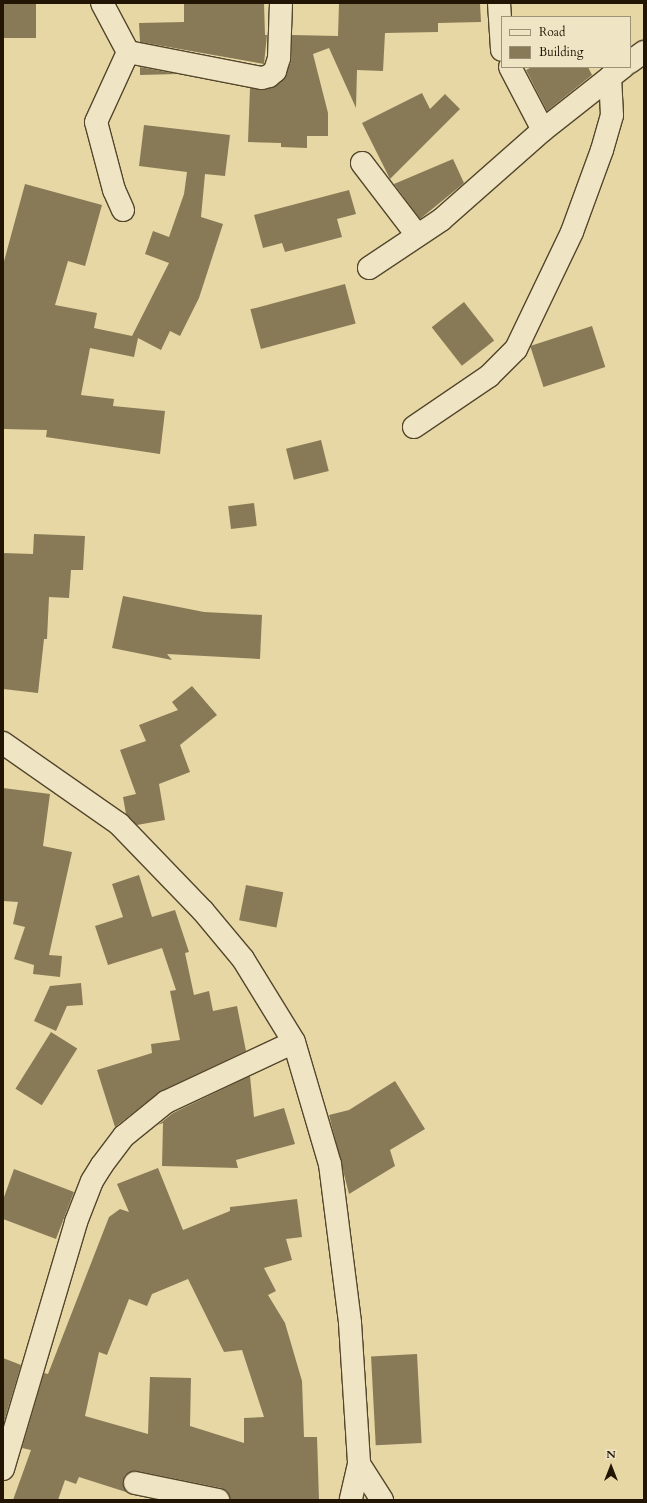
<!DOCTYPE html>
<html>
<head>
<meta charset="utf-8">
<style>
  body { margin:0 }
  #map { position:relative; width:647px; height:1503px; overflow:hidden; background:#e7d7a4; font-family:Cardo,serif }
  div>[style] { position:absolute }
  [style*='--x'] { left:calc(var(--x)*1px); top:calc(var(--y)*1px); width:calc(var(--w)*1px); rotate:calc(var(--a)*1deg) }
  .building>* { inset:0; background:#887a57; transform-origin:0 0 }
  .roads { filter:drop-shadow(1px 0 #53462c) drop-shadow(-1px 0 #53462c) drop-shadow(0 1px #53462c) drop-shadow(0 -1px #53462c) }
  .minor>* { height:22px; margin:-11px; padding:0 11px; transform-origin:11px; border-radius:11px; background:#efe5c4 }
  span { translate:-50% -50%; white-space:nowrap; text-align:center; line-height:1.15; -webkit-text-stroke:3.5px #efe5c4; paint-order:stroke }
  .frame { position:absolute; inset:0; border:4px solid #221504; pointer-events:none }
  .legend { position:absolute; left:501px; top:16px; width:130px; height:52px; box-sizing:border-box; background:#efe5c4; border:1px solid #9d9277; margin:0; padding:5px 7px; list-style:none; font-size:12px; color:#221504 }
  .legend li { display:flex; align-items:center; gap:8px; height:20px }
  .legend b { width:20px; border:1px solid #9d9277 }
  .north { position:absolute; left:591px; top:1447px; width:40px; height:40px; -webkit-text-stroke:3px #efe5c4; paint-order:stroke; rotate:0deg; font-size:11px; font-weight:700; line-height:16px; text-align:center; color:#221504 }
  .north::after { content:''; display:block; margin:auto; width:14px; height:18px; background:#221504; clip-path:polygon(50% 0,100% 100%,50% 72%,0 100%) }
</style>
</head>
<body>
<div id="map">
  <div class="building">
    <div style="left:3px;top:3px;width:33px;height:35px"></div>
    <div style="clip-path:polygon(184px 3px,264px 3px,265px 35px,267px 35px,264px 64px,140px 42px,139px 23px,184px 22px)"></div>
    <div style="clip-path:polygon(339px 3px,480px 3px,481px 22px,438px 23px,438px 32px,385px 33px,383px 71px,357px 70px,356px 108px,329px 48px,313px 54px,328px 113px,328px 136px,307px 136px,307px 148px,281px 147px,281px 143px,248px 142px,250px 88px,265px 90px,283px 80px,291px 62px,292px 35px,338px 36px)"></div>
    <div style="clip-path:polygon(140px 67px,177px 74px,140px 75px)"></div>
    <div style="clip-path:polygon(532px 67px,588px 67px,592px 75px,547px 111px,526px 70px)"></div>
    <div style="clip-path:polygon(422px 93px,430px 109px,445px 94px,460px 109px,390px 179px,362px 123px)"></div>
    <div style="clip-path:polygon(144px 125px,230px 135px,225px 176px,205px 174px,201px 217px,223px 224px,199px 298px,180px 336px,170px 331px,161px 350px,138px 338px,134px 357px,90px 348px,81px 395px,114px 399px,113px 406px,165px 411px,160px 454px,46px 437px,47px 430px,4px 429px,3px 265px,25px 184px,102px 205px,85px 266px,68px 261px,55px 305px,97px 313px,94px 328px,132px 336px,169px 263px,145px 254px,153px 231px,169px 237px,184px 194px,187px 172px,139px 166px)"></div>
    <div style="clip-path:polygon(453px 159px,464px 183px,420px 219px,394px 184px)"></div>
    <div style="clip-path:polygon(349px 190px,356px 214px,337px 219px,342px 237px,285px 252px,282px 243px,263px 248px,254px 215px)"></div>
    <div style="left:345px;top:284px;width:41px;height:98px;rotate:75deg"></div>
    <div style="left:464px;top:302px;width:49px;height:41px;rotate:52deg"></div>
    <div style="left:592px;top:326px;width:43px;height:65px;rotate:72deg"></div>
    <div style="left:321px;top:440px;width:32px;height:36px;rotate:76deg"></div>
    <div style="left:254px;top:503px;width:23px;height:26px;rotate:83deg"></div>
    <div style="clip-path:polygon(34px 534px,85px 536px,83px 570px,71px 570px,69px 598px,49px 597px,47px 639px,44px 639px,38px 693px,3px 689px,3px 553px,33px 554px)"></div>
    <div style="clip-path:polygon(123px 596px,204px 612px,262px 615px,260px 659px,167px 654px,172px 660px,112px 648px)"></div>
    <div style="clip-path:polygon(192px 686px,217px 715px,180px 745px,190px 772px,159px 784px,165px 820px,137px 825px,126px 814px,123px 797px,136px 794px,120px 750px,146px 741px,139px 725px,178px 710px,172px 702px)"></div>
    <div style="clip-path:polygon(3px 788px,50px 794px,43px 846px,72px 852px,49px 955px,62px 956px,60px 977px,33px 974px,34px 965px,14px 959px,25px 927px,13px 924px,18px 902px,3px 901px)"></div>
    <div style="clip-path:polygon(139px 875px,152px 917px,175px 910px,189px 952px,185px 953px,194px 995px,209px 991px,213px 1011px,237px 1006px,246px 1051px,161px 1091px,115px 1127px,97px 1070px,152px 1053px,151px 1044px,180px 1040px,170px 991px,176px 990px,162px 948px,108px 965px,95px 926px,123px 917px,112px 884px)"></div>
    <div style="left:246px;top:885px;width:38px;height:36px;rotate:11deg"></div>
    <div style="clip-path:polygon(81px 983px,83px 1005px,67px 1006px,56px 1031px,34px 1021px,50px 986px)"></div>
    <div style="left:51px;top:1032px;width:31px;height:67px;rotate:32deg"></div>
    <div style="clip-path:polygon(250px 1076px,254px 1117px,284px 1108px,295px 1144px,236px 1160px,238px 1168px,162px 1166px,163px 1123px,158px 1125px,173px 1113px)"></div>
    <div style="clip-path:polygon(395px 1081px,425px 1129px,390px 1150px,395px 1166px,349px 1194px,329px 1115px,349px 1110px)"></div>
    <div style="clip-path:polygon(evenodd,158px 1168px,183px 1230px,230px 1211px,230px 1207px,297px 1199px,302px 1237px,286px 1239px,292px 1260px,264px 1268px,276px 1291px,268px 1295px,285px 1323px,302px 1381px,304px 1437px,317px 1437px,319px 1500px,230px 1500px,227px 1491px,221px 1488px,137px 1471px,125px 1475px,123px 1481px,126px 1492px,79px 1477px,76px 1484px,65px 1480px,58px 1500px,13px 1500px,31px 1450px,22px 1448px,44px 1373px,48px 1374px,109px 1217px,120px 1209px,129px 1212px,117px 1184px,158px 1168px,188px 1279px,224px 1352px,242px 1350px,264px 1417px,244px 1418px,244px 1443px,190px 1426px,191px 1378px,150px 1377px,148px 1434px,85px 1416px,99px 1352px,107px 1355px,129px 1299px,147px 1306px,152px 1294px,188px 1279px)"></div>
    <div style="clip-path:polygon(14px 1169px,74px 1192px,56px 1239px,3px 1219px,3px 1200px)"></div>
    <div style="left:417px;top:1354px;width:89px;height:46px;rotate:87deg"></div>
    <div style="clip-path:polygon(3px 1358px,21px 1365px,3px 1425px)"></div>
  </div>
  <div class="roads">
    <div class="minor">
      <div style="--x:102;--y:3;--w:55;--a:62"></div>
      <div style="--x:499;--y:3;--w:47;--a:86.3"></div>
      <div style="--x:630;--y:62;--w:17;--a:-36"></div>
      <div style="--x:510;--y:67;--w:71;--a:62.4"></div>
      <div style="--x:362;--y:163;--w:91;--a:52.6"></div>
      <div style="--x:123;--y:210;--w:22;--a:-114"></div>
      <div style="--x:114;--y:190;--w:70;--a:-104.8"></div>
      <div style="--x:96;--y:122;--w:77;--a:-65.4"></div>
      <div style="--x:128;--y:52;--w:136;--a:11"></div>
      <div style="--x:262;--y:78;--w:7;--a:-16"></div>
      <div style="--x:269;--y:76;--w:8;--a:-40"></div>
      <div style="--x:275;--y:71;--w:14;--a:-73"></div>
      <div style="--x:279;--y:58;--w:55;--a:-87.9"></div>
      <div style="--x:369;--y:268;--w:87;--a:-33.7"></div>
      <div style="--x:441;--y:220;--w:136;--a:-41.4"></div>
      <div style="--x:543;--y:130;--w:102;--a:-38.2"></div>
      <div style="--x:414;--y:427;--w:91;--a:-34.2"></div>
      <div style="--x:489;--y:376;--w:38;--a:-45"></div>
      <div style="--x:516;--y:349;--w:130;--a:-64.4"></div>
      <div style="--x:572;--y:232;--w:87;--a:-69.9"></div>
      <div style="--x:602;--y:150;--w:36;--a:-74"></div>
      <div style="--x:612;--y:115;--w:38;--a:-93"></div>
      <div style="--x:3;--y:743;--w:141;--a:34.9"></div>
      <div style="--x:119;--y:824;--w:121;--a:46"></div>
      <div style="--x:203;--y:911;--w:62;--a:50.2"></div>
      <div style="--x:243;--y:959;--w:97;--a:58.4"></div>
      <div style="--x:294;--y:1042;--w:127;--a:73.6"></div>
      <div style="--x:330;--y:1164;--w:160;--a:82.8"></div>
      <div style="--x:350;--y:1323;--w:141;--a:86.3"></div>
      <div style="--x:359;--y:1464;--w:37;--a:103"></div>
      <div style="--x:359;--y:1464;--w:43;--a:57.4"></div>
      <div style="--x:3;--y:1469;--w:258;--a:-73.5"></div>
      <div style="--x:76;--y:1222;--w:44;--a:-68.7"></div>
      <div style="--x:92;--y:1181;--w:19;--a:-58"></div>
      <div style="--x:102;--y:1165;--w:36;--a:-53"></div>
      <div style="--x:124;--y:1136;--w:54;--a:-39"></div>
      <div style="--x:166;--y:1102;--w:141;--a:-25.1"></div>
      <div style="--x:135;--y:1483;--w:85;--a:11.6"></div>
    </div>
  </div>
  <div class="frame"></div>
  <ul class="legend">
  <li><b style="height:5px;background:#efe5c4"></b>Road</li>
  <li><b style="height:11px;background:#887a57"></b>Building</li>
  </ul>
  <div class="north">N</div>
</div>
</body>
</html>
